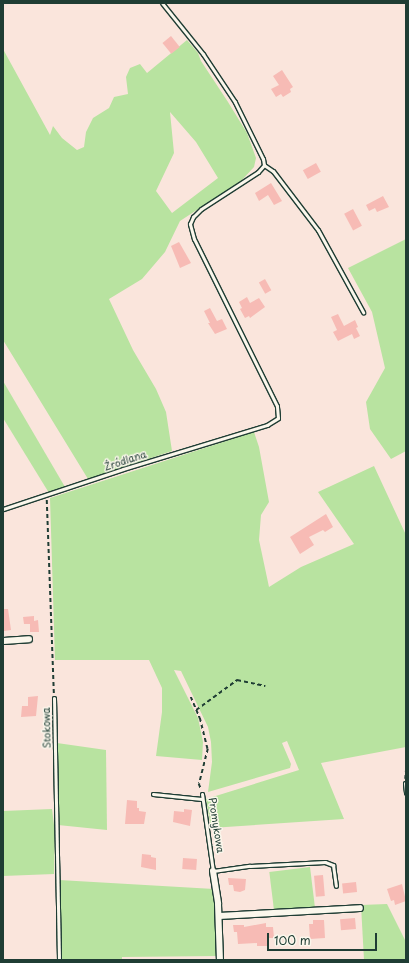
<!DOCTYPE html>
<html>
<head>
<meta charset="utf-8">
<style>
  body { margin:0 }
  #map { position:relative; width:409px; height:963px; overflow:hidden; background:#fae5dc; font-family:"Playpen Sans",sans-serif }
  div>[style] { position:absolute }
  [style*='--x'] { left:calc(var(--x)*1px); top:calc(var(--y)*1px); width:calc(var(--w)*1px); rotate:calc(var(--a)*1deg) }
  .green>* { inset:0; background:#b8e3a0; transform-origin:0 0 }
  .building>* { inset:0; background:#f7bbb5; transform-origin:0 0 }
  .path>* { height:1.5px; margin-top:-0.75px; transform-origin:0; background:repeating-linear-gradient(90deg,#1f3d34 0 4px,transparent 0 7px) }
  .roads { filter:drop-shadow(1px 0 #1f3d34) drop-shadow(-1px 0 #1f3d34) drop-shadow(0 1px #1f3d34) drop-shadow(0 -1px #1f3d34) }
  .lane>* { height:3px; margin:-1.5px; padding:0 1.5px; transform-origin:1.5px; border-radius:1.5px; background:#fbf7ec }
  .street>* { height:6px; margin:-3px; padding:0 3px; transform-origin:3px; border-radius:3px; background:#fbf7ec }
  span { translate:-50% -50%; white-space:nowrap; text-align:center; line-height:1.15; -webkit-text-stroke:3px #fbf7ec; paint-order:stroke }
  .street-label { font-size:10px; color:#1f3d34 }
  .frame { position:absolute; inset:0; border:4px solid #1f3d34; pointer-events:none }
  .scale { position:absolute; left:267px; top:933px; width:110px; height:18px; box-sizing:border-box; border:2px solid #1f3d34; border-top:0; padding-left:5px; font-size:12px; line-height:14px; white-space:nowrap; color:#1f3d34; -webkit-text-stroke:3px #fbf7ec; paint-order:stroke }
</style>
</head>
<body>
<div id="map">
  <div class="green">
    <div style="clip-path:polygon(evenodd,187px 40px,198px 53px,201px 61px,228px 102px,247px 133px,256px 158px,254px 167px,241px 181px,180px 221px,165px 252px,142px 279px,109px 299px,133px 350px,156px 389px,166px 412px,172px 451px,88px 479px,3px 340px,3px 49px,50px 135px,53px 126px,62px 138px,77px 150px,84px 147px,86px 132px,93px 118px,109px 108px,114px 97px,128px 94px,126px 77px,130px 68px,140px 64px,147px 73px,187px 40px,170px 112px,196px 142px,218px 178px,172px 213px,156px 191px,174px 153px,170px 112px)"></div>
    <div style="clip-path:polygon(406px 239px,406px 451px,391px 459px,370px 429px,366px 402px,385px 368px,372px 312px,348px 268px)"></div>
    <div style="clip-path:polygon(3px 381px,65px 487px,49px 493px,3px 418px)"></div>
    <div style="clip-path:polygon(254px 432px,259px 447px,269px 502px,261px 515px,259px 540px,269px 587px,301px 567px,354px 544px,318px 492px,374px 466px,406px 535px,406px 747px,321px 763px,344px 819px,211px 828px,206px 799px,299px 770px,287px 741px,282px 743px,291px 764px,290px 768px,208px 792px,212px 762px,211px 742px,208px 727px,181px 671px,174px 670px,198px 718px,203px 742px,202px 760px,156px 756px,162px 712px,162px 688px,149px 660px,55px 660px,50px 498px)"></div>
    <div style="clip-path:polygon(57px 743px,106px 750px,107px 830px,58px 825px)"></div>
    <div style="clip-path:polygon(52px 809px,55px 833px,54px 874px,3px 876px,3px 811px)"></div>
    <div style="left:310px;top:867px;width:41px;height:41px;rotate:83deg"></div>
    <div style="clip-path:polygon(59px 880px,214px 889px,217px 956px,122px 957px,122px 960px,61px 960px)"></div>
    <div style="clip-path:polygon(387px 904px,406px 942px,406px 960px,364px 960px,361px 905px)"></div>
  </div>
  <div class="building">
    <div style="left:171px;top:36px;width:14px;height:11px;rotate:51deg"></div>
    <div style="clip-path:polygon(282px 70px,293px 87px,290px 89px,291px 92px,283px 97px,281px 94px,276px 97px,271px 89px,279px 85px,273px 76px)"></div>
    <div style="left:316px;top:163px;width:10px;height:15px;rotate:61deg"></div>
    <div style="clip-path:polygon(271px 183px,282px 201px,274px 205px,268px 195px,259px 201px,255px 193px)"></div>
    <div style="clip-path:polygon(383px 196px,389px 207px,377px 212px,375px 208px,369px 211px,366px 205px)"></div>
    <div style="left:353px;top:209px;width:19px;height:10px;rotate:62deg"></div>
    <div style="clip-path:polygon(179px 242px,191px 263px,180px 268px,171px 246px)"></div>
    <div style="left:265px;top:279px;width:13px;height:7px;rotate:61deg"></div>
    <div style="clip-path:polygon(247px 297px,250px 303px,259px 298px,265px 307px,250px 318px,249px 316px,245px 318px,240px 309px,242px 308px,239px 302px)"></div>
    <div style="clip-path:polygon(210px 308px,217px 321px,222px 319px,227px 329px,215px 334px,208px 323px,210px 323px,204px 311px)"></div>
    <div style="clip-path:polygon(338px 314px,344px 326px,355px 320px,358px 327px,356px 328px,360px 336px,354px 339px,352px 334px,338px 341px,333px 332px,337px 330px,331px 317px)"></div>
    <div style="clip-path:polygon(326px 514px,333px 527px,325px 532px,323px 530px,309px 537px,314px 545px,300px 554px,290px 537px)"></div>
    <div style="clip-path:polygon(3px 609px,8px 609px,11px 630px,4px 631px)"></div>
    <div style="clip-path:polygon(34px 616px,34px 621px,38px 620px,39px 632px,30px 632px,30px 624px,24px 624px,23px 617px)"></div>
    <div style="clip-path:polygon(38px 696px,36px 716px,21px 717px,22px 706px,28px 706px,28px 697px)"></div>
    <div style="clip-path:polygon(127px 800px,137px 801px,137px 808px,139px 808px,139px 811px,146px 812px,144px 824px,125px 824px)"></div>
    <div style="clip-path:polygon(184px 809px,192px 810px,190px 826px,173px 822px,174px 811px,184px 812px)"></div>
    <div style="clip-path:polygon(142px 854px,151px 855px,151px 857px,156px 858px,156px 870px,141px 867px)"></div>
    <div style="left:183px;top:858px;width:14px;height:11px;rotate:4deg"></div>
    <div style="left:323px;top:875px;width:21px;height:9px;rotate:85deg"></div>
    <div style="clip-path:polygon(228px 878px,246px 879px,245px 890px,240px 892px,234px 891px,233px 885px,229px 885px)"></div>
    <div style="left:356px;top:882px;width:10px;height:14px;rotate:84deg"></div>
    <div style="clip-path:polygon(402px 884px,406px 901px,395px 905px,394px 900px,391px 901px,387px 889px)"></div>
    <div style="left:355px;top:918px;width:11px;height:15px;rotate:85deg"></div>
    <div style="clip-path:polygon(313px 920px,324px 920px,325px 938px,310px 939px,309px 924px,313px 924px)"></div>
    <div style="clip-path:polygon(266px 923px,266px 927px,273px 927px,274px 938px,267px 938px,267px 946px,257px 946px,257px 943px,238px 944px,237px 932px,234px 932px,233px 925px,244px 925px,244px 927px)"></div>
  </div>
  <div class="path">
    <div style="--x:47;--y:500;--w:194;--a:87.9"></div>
    <div style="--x:191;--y:697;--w:23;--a:67"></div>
    <div style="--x:200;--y:718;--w:32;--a:76"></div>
    <div style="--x:208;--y:749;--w:36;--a:104"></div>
    <div style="--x:199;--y:784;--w:5;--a:68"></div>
    <div style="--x:196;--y:710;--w:51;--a:-36.2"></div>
    <div style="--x:237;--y:680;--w:29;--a:12"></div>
    <div style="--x:405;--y:779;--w:12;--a:-85"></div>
  </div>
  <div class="roads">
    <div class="lane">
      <div style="--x:264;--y:165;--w:11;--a:34"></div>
      <div style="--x:273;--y:171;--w:74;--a:52.7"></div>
      <div style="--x:318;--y:230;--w:94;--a:61.2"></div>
      <div style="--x:3;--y:509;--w:126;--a:-18.4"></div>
      <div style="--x:123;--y:469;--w:151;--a:-17"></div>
      <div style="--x:267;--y:425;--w:13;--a:-32"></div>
      <div style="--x:278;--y:418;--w:12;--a:-95"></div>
      <div style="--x:277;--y:406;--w:186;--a:-116.4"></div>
      <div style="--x:194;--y:239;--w:16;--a:-105"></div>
      <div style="--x:190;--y:224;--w:8;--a:-67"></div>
      <div style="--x:193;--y:217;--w:11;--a:-45"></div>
      <div style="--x:201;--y:209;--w:68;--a:-33"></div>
      <div style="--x:258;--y:172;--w:9;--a:-49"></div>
      <div style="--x:264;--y:165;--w:6;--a:-99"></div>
      <div style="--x:263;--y:159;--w:64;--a:-116.2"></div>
      <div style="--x:235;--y:102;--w:58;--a:-123.7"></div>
      <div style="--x:203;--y:54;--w:65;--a:-128.8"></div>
      <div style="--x:54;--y:698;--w:262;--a:88.9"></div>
      <div style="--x:405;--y:783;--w:10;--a:84"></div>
      <div style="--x:153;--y:794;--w:49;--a:5.8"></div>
      <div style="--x:202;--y:794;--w:78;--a:81.9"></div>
      <div style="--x:213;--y:871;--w:37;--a:-8"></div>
      <div style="--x:250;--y:866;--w:75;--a:-3.1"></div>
      <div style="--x:325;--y:862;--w:9;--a:21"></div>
      <div style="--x:333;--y:865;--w:21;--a:82"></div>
    </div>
    <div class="street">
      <div style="--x:3;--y:641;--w:26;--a:-4"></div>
      <div style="--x:213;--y:871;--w:33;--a:81"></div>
      <div style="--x:218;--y:904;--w:56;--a:88"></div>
      <div style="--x:219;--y:916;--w:141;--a:-3.2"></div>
    </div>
  </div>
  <div class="street-label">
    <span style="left:125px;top:460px;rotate:-18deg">Źródlana</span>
    <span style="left:46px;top:728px;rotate:-91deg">Stokowa</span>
    <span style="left:217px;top:825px;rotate:81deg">Promykowa</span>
  </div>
  <div class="frame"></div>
  <div class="scale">100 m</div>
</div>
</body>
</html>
